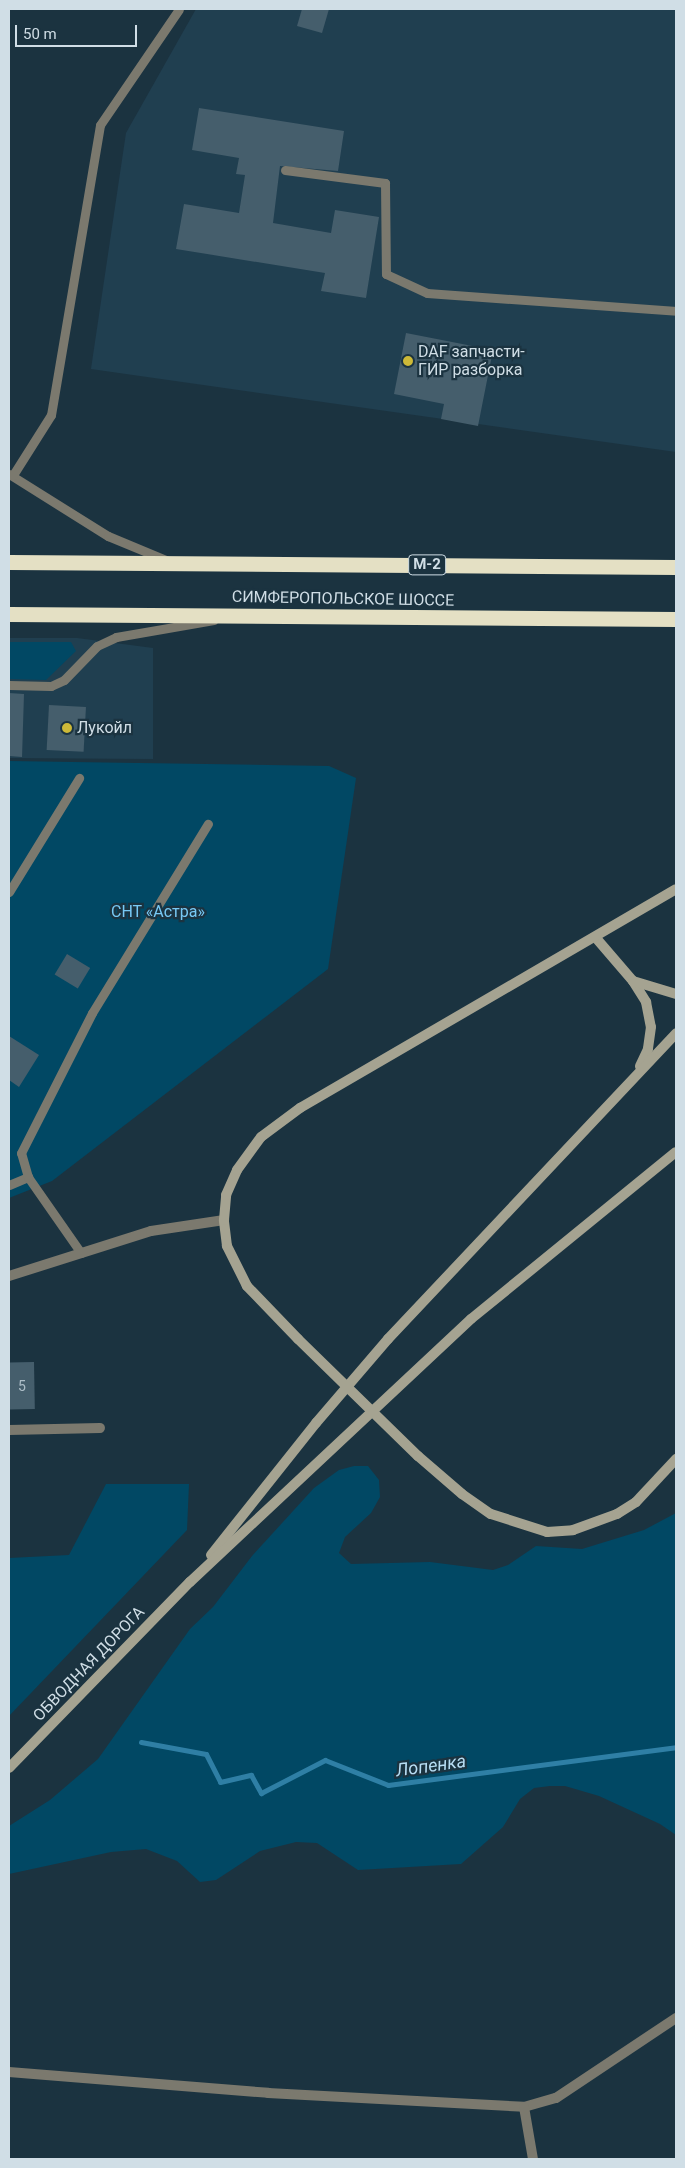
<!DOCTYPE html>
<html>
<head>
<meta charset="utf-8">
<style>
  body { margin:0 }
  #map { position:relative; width:685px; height:2168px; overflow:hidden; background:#1b3340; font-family:Roboto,sans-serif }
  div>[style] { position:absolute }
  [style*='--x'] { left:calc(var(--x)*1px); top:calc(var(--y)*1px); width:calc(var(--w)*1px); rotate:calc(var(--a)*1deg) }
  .built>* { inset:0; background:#203f50 }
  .green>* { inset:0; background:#014864 }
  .stream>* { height:5px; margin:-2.5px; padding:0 2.5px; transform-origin:2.5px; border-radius:2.5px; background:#2f7fa5 }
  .building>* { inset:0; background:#455e6c; transform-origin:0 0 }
  .lane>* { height:9px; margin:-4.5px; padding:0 4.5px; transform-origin:4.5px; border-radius:4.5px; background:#7b796e }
  .street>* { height:10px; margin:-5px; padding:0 5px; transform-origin:5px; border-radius:5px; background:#7b796e }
  .secondary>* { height:10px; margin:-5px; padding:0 5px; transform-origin:5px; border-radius:5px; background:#a5a391 }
  .highway>* { height:15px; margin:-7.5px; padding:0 7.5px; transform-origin:7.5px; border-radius:7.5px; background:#e4e0c4 }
  .secondary-bridge>* { height:10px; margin:-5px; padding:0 5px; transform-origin:5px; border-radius:5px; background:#a5a391 }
  .dots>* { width:14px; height:14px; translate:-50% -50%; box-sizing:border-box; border:2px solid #1b3340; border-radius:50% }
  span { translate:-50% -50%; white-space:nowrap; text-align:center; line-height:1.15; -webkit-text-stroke:4.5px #1b3340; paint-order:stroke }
  .number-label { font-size:14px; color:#adbec8 }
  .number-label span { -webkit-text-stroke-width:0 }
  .shield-label span { padding:1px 4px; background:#1b3340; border:1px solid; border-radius:4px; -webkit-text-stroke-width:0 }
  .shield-label { font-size:15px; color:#d0dee6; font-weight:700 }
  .poi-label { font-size:16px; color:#d0dee6 }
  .left { translate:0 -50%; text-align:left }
  .street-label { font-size:16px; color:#d0dee6 }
  .park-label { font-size:16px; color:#77c9f5 }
  .water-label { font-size:18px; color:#b7ddf3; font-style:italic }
  .frame { position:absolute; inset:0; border:10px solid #d0dee6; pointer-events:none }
  .scale { position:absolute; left:15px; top:25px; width:122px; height:22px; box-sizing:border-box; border:2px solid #d0dee6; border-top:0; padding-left:6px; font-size:15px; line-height:18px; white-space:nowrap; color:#d0dee6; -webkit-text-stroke:4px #1b3340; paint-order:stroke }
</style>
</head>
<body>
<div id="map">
  <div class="built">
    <div style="clip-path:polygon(196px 9px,676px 9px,676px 452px,91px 369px,126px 133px)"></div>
    <div style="clip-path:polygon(9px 638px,77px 638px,153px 648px,153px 759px,9px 758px)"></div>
  </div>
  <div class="green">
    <div style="clip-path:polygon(9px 642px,71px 642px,76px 651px,46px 680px,9px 679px)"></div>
    <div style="clip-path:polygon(9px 761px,329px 766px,356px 778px,328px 969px,52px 1181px,9px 1198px)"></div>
    <div style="clip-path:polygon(354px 1466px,368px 1466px,379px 1480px,380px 1497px,371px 1513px,345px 1537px,339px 1553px,351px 1564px,430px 1562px,493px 1570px,508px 1565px,536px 1546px,582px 1549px,644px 1530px,676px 1513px,676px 1835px,660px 1824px,599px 1796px,565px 1786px,550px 1786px,534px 1788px,520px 1799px,503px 1827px,461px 1864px,358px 1870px,317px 1843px,296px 1842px,260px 1851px,216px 1880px,200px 1882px,177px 1861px,146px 1849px,111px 1852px,9px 1874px,9px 1826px,50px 1800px,98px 1759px,190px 1629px,213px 1607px,252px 1556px,314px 1488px,339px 1470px)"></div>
    <div style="clip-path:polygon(106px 1484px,189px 1484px,187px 1530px,9px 1716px,9px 1558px,69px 1555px)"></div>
  </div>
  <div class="stream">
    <div style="--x:141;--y:1742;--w:66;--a:10.5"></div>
    <div style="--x:206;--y:1754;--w:31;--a:63"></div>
    <div style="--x:220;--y:1782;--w:32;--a:-13"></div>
    <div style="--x:251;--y:1775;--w:21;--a:61"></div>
    <div style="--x:261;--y:1793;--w:72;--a:-27.3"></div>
    <div style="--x:325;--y:1760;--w:68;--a:21.6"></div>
    <div style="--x:388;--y:1785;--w:290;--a:-7.5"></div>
  </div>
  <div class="building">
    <div style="clip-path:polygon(302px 9px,329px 9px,322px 33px,297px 26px)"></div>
    <div style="clip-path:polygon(199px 108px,344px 131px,338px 171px,280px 166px,273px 223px,331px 233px,335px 210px,379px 217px,366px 298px,321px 291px,325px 273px,176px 249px,184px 204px,239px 213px,245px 175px,236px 174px,239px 158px,192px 150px)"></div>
    <div style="clip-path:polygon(406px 333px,493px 350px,478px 426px,441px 419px,444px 404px,394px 394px)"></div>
    <div style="clip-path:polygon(9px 693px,24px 694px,22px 757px,9px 756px)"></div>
    <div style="left:49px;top:705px;width:37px;height:45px;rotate:3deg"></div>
    <div style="left:67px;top:954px;width:27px;height:24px;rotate:31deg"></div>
    <div style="clip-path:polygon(9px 1036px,39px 1055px,19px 1087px,9px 1080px)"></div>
    <div style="left:34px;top:1362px;width:47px;height:25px;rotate:89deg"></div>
  </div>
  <div class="lane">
    <div style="--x:285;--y:170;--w:101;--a:7.4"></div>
    <div style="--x:385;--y:183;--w:91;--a:89.4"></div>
    <div style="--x:386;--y:274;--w:45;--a:24.9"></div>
    <div style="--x:427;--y:293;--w:250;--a:4.1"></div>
    <div style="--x:9;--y:474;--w:117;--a:32.1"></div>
    <div style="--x:108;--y:536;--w:63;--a:22.5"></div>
    <div style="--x:13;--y:475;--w:71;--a:-57.7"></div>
    <div style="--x:51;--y:415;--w:294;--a:-80.4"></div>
    <div style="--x:100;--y:125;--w:140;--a:-55.7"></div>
    <div style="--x:9;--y:685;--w:42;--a:1.4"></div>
    <div style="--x:51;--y:686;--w:14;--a:-25"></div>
    <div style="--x:64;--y:680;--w:47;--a:-45.9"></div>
    <div style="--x:97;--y:646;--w:21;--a:-25"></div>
    <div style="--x:116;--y:637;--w:99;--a:-9.8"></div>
    <div style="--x:9;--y:892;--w:134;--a:-58.4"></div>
    <div style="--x:9;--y:1185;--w:21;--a:-23"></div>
    <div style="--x:81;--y:1253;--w:93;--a:-124.9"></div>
    <div style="--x:28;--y:1177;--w:25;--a:-106"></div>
    <div style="--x:21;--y:1153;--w:157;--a:-63.1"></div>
    <div style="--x:92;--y:1013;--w:222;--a:-58.5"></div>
  </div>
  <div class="street">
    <div style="--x:9;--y:1276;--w:149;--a:-17.6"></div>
    <div style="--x:151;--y:1231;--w:74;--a:-8.6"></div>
    <div style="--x:9;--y:1430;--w:91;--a:-1.3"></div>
    <div style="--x:9;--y:2072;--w:260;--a:4.6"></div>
    <div style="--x:268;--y:2093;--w:256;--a:3.1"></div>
    <div style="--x:524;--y:2107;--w:33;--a:-16"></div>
    <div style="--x:556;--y:2098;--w:144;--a:-33.7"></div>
    <div style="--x:524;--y:2107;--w:53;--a:80.2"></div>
  </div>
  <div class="secondary">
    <div style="--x:596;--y:938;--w:57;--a:49.3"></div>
    <div style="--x:633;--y:981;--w:25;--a:58"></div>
    <div style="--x:646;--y:1002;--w:25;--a:79"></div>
    <div style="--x:651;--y:1027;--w:22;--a:98"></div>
    <div style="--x:648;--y:1049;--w:19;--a:115"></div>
    <div style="--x:633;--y:981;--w:45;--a:16.8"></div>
    <div style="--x:298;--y:1339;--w:74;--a:-133.9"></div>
    <div style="--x:247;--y:1286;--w:45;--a:-116.6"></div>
    <div style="--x:227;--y:1246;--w:26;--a:-97"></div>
    <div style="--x:224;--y:1220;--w:25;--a:-85"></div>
    <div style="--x:226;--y:1195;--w:27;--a:-66"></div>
    <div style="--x:237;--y:1170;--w:41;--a:-54"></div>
    <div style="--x:261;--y:1137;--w:49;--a:-36.6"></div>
    <div style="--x:300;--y:1108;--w:435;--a:-30.2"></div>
    <div style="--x:418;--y:1456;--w:58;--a:40.8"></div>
    <div style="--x:462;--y:1494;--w:35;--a:35"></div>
    <div style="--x:491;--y:1514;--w:59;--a:17.8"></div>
    <div style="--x:547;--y:1532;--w:26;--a:-4"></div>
    <div style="--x:573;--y:1530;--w:47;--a:-20"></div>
    <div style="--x:617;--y:1514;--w:22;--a:-32"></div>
    <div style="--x:636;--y:1502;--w:59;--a:-47.1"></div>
    <div style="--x:211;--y:1555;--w:169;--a:-51.5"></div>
    <div style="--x:316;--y:1423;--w:111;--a:-49.4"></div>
    <div style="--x:388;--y:1339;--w:420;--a:-46.7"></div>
    <div style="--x:9;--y:1768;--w:260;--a:-45.8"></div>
    <div style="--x:190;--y:1582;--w:385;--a:-43.1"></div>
    <div style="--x:471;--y:1319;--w:264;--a:-39.2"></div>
  </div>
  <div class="highway">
    <div style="--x:9;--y:562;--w:667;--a:0.43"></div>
    <div style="--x:9;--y:614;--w:667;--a:0.43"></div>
  </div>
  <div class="secondary-bridge">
    <div style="--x:298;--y:1339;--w:168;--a:44.3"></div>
  </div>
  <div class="dots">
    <div style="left:408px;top:361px;background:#cdb938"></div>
    <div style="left:67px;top:728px;background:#cdb938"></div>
  </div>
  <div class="number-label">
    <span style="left:22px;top:1386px">5</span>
  </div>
  <div class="shield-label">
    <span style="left:427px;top:565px">М-2</span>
  </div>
  <div class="poi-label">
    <span class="left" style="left:418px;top:361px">DAF запчасти-<br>ГИР разборка</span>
    <span class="left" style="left:77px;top:728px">Лукойл</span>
  </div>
  <div class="street-label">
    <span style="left:343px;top:599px;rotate:1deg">СИМФЕРОПОЛЬСКОЕ ШОССЕ</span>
    <span style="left:89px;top:1664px;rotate:-46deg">ОБВОДНАЯ ДОРОГА</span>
  </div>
  <div class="park-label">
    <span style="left:158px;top:912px">СНТ «Астра»</span>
  </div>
  <div class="water-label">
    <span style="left:431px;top:1766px;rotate:-8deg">Лопенка</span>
  </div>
  <div class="frame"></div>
  <div class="scale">50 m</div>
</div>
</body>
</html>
